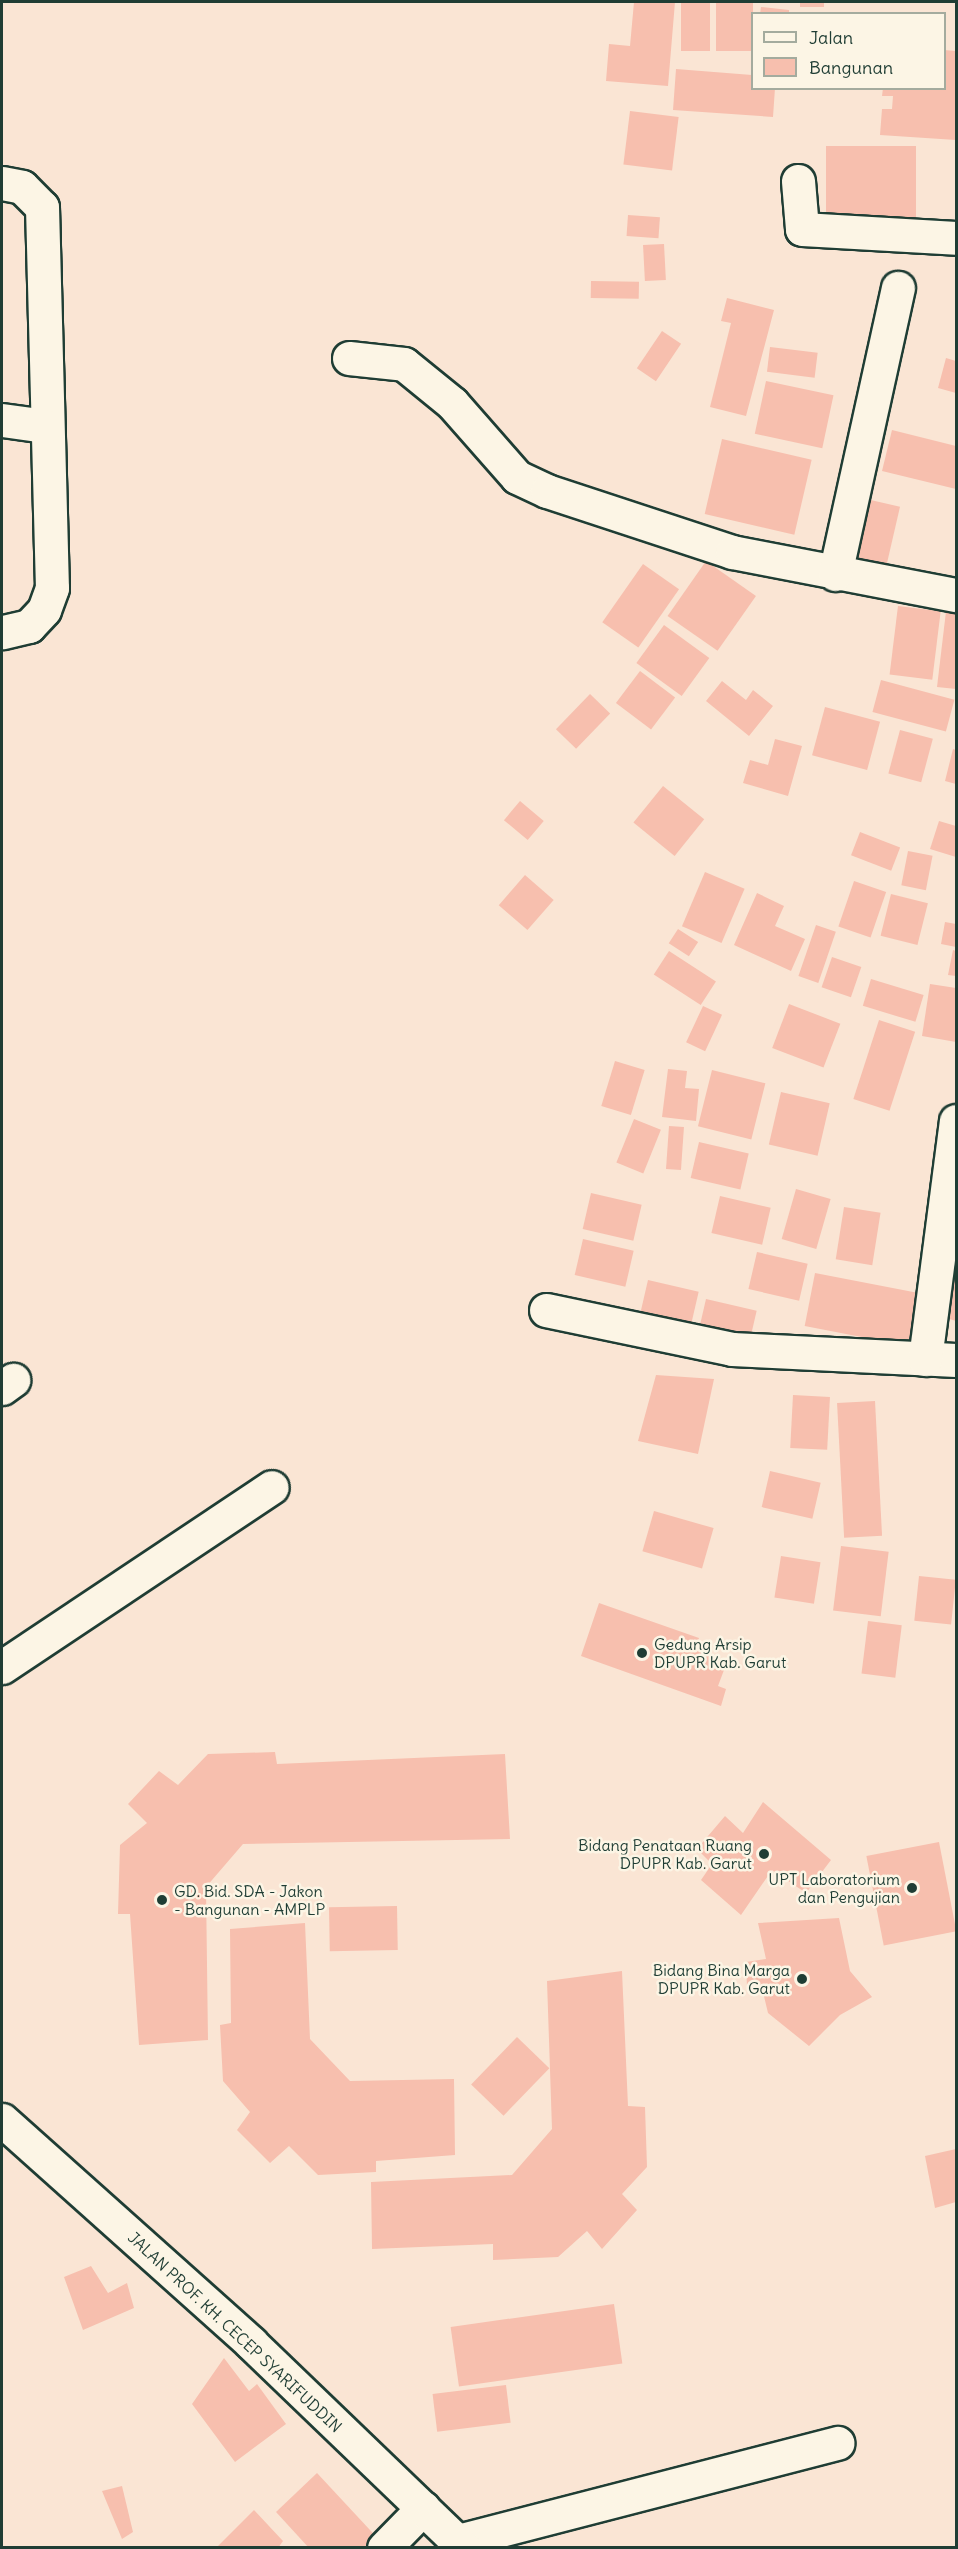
<!DOCTYPE html>
<html>
<head>
<meta charset="utf-8">
<style>
  body { margin:0 }
  #map { position:relative; width:958px; height:2549px; overflow:hidden; background:#fae5d4; font-family:Delius,sans-serif }
  div>[style] { position:absolute }
  [style*='--x'] { left:calc(var(--x)*1px); top:calc(var(--y)*1px); width:calc(var(--w)*1px); rotate:calc(var(--a)*1deg) }
  .building>* { inset:0; background:#f7bfae; transform-origin:0 0 }
  .roads { filter:drop-shadow(2px 0 #1f3d34) drop-shadow(-2px 0 #1f3d34) drop-shadow(0 2px #1f3d34) drop-shadow(0 -2px #1f3d34) }
  .minor>* { height:33px; margin:-16.5px; padding:0 16.5px; transform-origin:16.5px; border-radius:16.5px; background:#fcf5e5 }
  .major>* { height:33px; margin:-16.5px; padding:0 16.5px; transform-origin:16.5px; border-radius:16.5px; background:#fcf5e5 }
  .dots>* { width:16px; height:16px; translate:-50% -50%; box-sizing:border-box; border:3px solid #fcf5e5; border-radius:50% }
  span { translate:-50% -50%; white-space:nowrap; text-align:center; line-height:1.15; -webkit-text-stroke:5px #fcf5e5; paint-order:stroke }
  .poi-label { font-size:16px; color:#1f3d34 }
  .left { translate:0 -50%; text-align:left }
  .right { translate:-100% -50%; text-align:right }
  .street-label { font-size:16px; color:#1f3d34 }
  .frame { position:absolute; inset:0; border:3px solid #1f3d34; pointer-events:none }
  .legend { position:absolute; left:751px; top:12px; width:195px; height:78px; box-sizing:border-box; background:#fcf5e5; border:2px solid #a4ab9e; margin:0; padding:8px 10px; list-style:none; font-size:18px; color:#1f3d34 }
  .legend li { display:flex; align-items:center; gap:12px; height:30px }
  .legend b { width:30px; border:2px solid #a4ab9e }
</style>
</head>
<body>
<div id="map">
  <div class="building">
    <div style="clip-path:polygon(634px 2px,675px 2px,668px 86px,606px 81px,609px 44px,630px 46px)"></div>
    <div style="left:681px;top:2px;width:29px;height:49px"></div>
    <div style="left:716px;top:2px;width:37px;height:49px"></div>
    <div style="left:800px;top:2px;width:24px;height:5px"></div>
    <div style="clip-path:polygon(761px 7px,789px 10px,789px 14px,760px 14px)"></div>
    <div style="clip-path:polygon(944px 50px,956px 51px,956px 140px,880px 135px,882px 109px,892px 109px,893px 96px,882px 96px,883px 88px,944px 88px)"></div>
    <div style="clip-path:polygon(676px 69px,752px 75px,752px 88px,775px 88px,773px 117px,673px 110px)"></div>
    <div style="left:630px;top:111px;width:49px;height:54px;rotate:7deg"></div>
    <div style="left:826px;top:146px;width:90px;height:72px"></div>
    <div style="left:628px;top:215px;width:32px;height:21px;rotate:4deg"></div>
    <div style="left:664px;top:244px;width:36px;height:21px;rotate:87deg"></div>
    <div style="left:591px;top:281px;width:48px;height:17px;rotate:1deg"></div>
    <div style="clip-path:polygon(727px 298px,774px 310px,746px 416px,710px 407px,731px 323px,721px 321px)"></div>
    <div style="left:662px;top:331px;width:23px;height:45px;rotate:34deg"></div>
    <div style="left:770px;top:347px;width:48px;height:25px;rotate:7deg"></div>
    <div style="clip-path:polygon(946px 358px,956px 361px,956px 393px,938px 388px)"></div>
    <div style="left:766px;top:381px;width:69px;height:54px;rotate:12deg"></div>
    <div style="clip-path:polygon(892px 430px,956px 446px,956px 489px,882px 471px)"></div>
    <div style="left:722px;top:439px;width:92px;height:77px;rotate:13deg"></div>
    <div style="left:862px;top:498px;width:39px;height:62px;rotate:13deg"></div>
    <div style="left:706px;top:561px;width:61px;height:67px;rotate:35deg"></div>
    <div style="left:643px;top:564px;width:44px;height:71px;rotate:35deg"></div>
    <div style="clip-path:polygon(947px 603px,956px 604px,956px 689px,937px 687px)"></div>
    <div style="left:898px;top:606px;width:43px;height:69px;rotate:7deg"></div>
    <div style="left:664px;top:625px;width:56px;height:47px;rotate:36deg"></div>
    <div style="left:640px;top:671px;width:44px;height:40px;rotate:37deg"></div>
    <div style="left:881px;top:680px;width:76px;height:33px;rotate:15deg"></div>
    <div style="clip-path:polygon(722px 681px,746px 700px,753px 690px,773px 706px,749px 736px,706px 701px)"></div>
    <div style="left:590px;top:694px;width:28px;height:49px;rotate:44deg"></div>
    <div style="left:825px;top:707px;width:57px;height:50px;rotate:15deg"></div>
    <div style="left:900px;top:730px;width:34px;height:45px;rotate:15deg"></div>
    <div style="clip-path:polygon(775px 739px,802px 746px,788px 796px,743px 783px,750px 760px,768px 765px)"></div>
    <div style="clip-path:polygon(953px 749px,956px 750px,956px 784px,945px 781px)"></div>
    <div style="left:663px;top:786px;width:53px;height:47px;rotate:39deg"></div>
    <div style="left:520px;top:801px;width:31px;height:25px;rotate:40deg"></div>
    <div style="clip-path:polygon(939px 821px,956px 826px,956px 857px,930px 849px)"></div>
    <div style="left:860px;top:832px;width:43px;height:25px;rotate:21deg"></div>
    <div style="left:908px;top:851px;width:25px;height:35px;rotate:11deg"></div>
    <div style="left:705px;top:872px;width:43px;height:59px;rotate:23deg"></div>
    <div style="left:525px;top:875px;width:38px;height:40px;rotate:41deg"></div>
    <div style="left:854px;top:881px;width:34px;height:48px;rotate:19deg"></div>
    <div style="clip-path:polygon(757px 893px,784px 906px,775px 926px,805px 939px,791px 971px,734px 945px)"></div>
    <div style="left:891px;top:894px;width:38px;height:43px;rotate:14deg"></div>
    <div style="clip-path:polygon(945px 922px,956px 924px,956px 947px,941px 944px)"></div>
    <div style="left:816px;top:925px;width:21px;height:54px;rotate:19deg"></div>
    <div style="left:678px;top:929px;width:24px;height:17px;rotate:33deg"></div>
    <div style="clip-path:polygon(953px 950px,956px 951px,956px 976px,948px 975px)"></div>
    <div style="left:669px;top:951px;width:56px;height:28px;rotate:33deg"></div>
    <div style="left:832px;top:957px;width:31px;height:32px;rotate:19deg"></div>
    <div style="left:871px;top:979px;width:55px;height:28px;rotate:17deg"></div>
    <div style="clip-path:polygon(930px 984px,956px 988px,956px 1042px,922px 1036px)"></div>
    <div style="left:789px;top:1004px;width:55px;height:47px;rotate:21deg"></div>
    <div style="left:703px;top:1006px;width:21px;height:40px;rotate:25deg"></div>
    <div style="left:879px;top:1020px;width:38px;height:83px;rotate:18deg"></div>
    <div style="left:615px;top:1061px;width:31px;height:47px;rotate:17deg"></div>
    <div style="clip-path:polygon(668px 1069px,687px 1071px,685px 1088px,699px 1089px,696px 1121px,662px 1117px)"></div>
    <div style="left:712px;top:1070px;width:55px;height:58px;rotate:14deg"></div>
    <div style="left:781px;top:1092px;width:50px;height:54px;rotate:13deg"></div>
    <div style="left:634px;top:1119px;width:29px;height:47px;rotate:22deg"></div>
    <div style="left:669px;top:1126px;width:15px;height:43px;rotate:4deg"></div>
    <div style="left:699px;top:1142px;width:51px;height:37px;rotate:13deg"></div>
    <div style="left:796px;top:1189px;width:36px;height:52px;rotate:16deg"></div>
    <div style="left:591px;top:1193px;width:52px;height:37px;rotate:13deg"></div>
    <div style="left:720px;top:1196px;width:52px;height:38px;rotate:13deg"></div>
    <div style="left:844px;top:1207px;width:37px;height:53px;rotate:9deg"></div>
    <div style="left:583px;top:1239px;width:52px;height:37px;rotate:13deg"></div>
    <div style="left:757px;top:1252px;width:52px;height:38px;rotate:13deg"></div>
    <div style="left:815px;top:1273px;width:108px;height:54px;rotate:11deg"></div>
    <div style="left:648px;top:1280px;width:52px;height:38px;rotate:13deg"></div>
    <div style="clip-path:polygon(949px 1280px,956px 1281px,956px 1321px,940px 1316px)"></div>
    <div style="left:706px;top:1299px;width:52px;height:37px;rotate:13deg"></div>
    <div style="clip-path:polygon(656px 1375px,714px 1379px,698px 1454px,638px 1441px)"></div>
    <div style="left:793px;top:1395px;width:37px;height:53px;rotate:3deg"></div>
    <div style="left:875px;top:1401px;width:135px;height:38px;rotate:87deg"></div>
    <div style="left:770px;top:1471px;width:52px;height:37px;rotate:13deg"></div>
    <div style="left:654px;top:1511px;width:62px;height:42px;rotate:16deg"></div>
    <div style="left:841px;top:1546px;width:48px;height:65px;rotate:7deg"></div>
    <div style="left:781px;top:1556px;width:40px;height:42px;rotate:9deg"></div>
    <div style="left:919px;top:1576px;width:37px;height:45px;rotate:6deg"></div>
    <div style="clip-path:polygon(599px 1603px,699px 1638px,695px 1650px,727px 1662px,718px 1686px,726px 1689px,721px 1706px,581px 1656px)"></div>
    <div style="left:868px;top:1621px;width:34px;height:53px;rotate:7deg"></div>
    <div style="clip-path:polygon(275px 1752px,277px 1764px,505px 1754px,510px 1839px,243px 1844px,206px 1887px,208px 2040px,139px 2045px,130px 1914px,118px 1914px,120px 1845px,147px 1823px,128px 1804px,159px 1771px,178px 1785px,208px 1754px)"></div>
    <div style="clip-path:polygon(763px 1802px,831px 1860px,806px 1893px,772px 1870px,741px 1915px,701px 1880px,712px 1864px,697px 1849px,725px 1816px,743px 1833px)"></div>
    <div style="left:939px;top:1842px;width:91px;height:74px;rotate:79deg"></div>
    <div style="left:397px;top:1906px;width:44px;height:68px;rotate:89deg"></div>
    <div style="clip-path:polygon(839px 1918px,850px 1971px,872px 1997px,840px 2015px,809px 2046px,768px 2013px,762px 1988px,747px 1987px,746px 1962px,766px 1959px,758px 1923px)"></div>
    <div style="clip-path:polygon(305px 1923px,310px 2039px,350px 2081px,454px 2079px,455px 2155px,376px 2161px,376px 2172px,318px 2175px,289px 2146px,270px 2163px,237px 2130px,250px 2112px,223px 2081px,220px 2025px,231px 2023px,230px 1929px)"></div>
    <div style="clip-path:polygon(622px 1971px,628px 2106px,645px 2107px,647px 2167px,622px 2194px,637px 2210px,602px 2249px,587px 2231px,558px 2257px,493px 2260px,493px 2244px,372px 2249px,371px 2182px,512px 2175px,552px 2129px,547px 1981px)"></div>
    <div style="left:517px;top:2037px;width:45px;height:66px;rotate:44deg"></div>
    <div style="clip-path:polygon(956px 2149px,956px 2202px,935px 2208px,925px 2156px)"></div>
    <div style="clip-path:polygon(91px 2266px,108px 2293px,127px 2283px,134px 2308px,83px 2330px,64px 2277px)"></div>
    <div style="left:614px;top:2304px;width:60px;height:165px;rotate:82deg"></div>
    <div style="clip-path:polygon(224px 2358px,249px 2391px,257px 2384px,286px 2424px,235px 2462px,192px 2404px)"></div>
    <div style="left:506px;top:2385px;width:38px;height:74px;rotate:83deg"></div>
    <div style="clip-path:polygon(317px 2473px,383px 2544px,379px 2548px,309px 2548px,276px 2512px)"></div>
    <div style="clip-path:polygon(122px 2486px,133px 2532px,122px 2539px,102px 2491px)"></div>
    <div style="clip-path:polygon(254px 2510px,283px 2541px,278px 2548px,216px 2548px)"></div>
  </div>
  <div class="roads">
    <div class="minor">
      <div style="--x:798;--y:181;--w:48;--a:85.2"></div>
      <div style="--x:802;--y:229;--w:154;--a:3.3"></div>
      <div style="--x:2;--y:183;--w:20;--a:11"></div>
      <div style="--x:22;--y:187;--w:28;--a:45"></div>
      <div style="--x:42;--y:207;--w:381;--a:88.5"></div>
      <div style="--x:52;--y:588;--w:23;--a:110"></div>
      <div style="--x:44;--y:610;--w:22;--a:133"></div>
      <div style="--x:29;--y:626;--w:28;--a:167"></div>
      <div style="--x:349;--y:358;--w:55;--a:6.2"></div>
      <div style="--x:404;--y:364;--w:62;--a:39.1"></div>
      <div style="--x:452;--y:403;--w:98;--a:48.7"></div>
      <div style="--x:517;--y:477;--w:33;--a:25"></div>
      <div style="--x:547;--y:491;--w:195;--a:18.2"></div>
      <div style="--x:732;--y:552;--w:228;--a:10.9"></div>
      <div style="--x:2;--y:420;--w:43;--a:7.9"></div>
      <div style="--x:835;--y:574;--w:293;--a:-77.6"></div>
      <div style="--x:546;--y:1310;--w:190;--a:11.8"></div>
      <div style="--x:732;--y:1349;--w:224;--a:2.8"></div>
      <div style="--x:925;--y:1359;--w:240;--a:-82.6"></div>
      <div style="--x:2;--y:1388;--w:14;--a:-36"></div>
      <div style="--x:2;--y:1667;--w:324;--a:-33.7"></div>
      <div style="--x:458;--y:2541;--w:392;--a:-14.5"></div>
      <div style="--x:384;--y:2548;--w:56;--a:-45.7"></div>
    </div>
    <div class="major">
      <div style="--x:2;--y:2120;--w:334;--a:41.8"></div>
      <div style="--x:251;--y:2343;--w:296;--a:43.9"></div>
    </div>
  </div>
  <div class="dots">
    <div style="left:642px;top:1653px;background:#1f3d34"></div>
    <div style="left:764px;top:1854px;background:#1f3d34"></div>
    <div style="left:912px;top:1888px;background:#1f3d34"></div>
    <div style="left:162px;top:1900px;background:#1f3d34"></div>
    <div style="left:802px;top:1979px;background:#1f3d34"></div>
  </div>
  <div class="poi-label">
    <span class="left" style="left:654px;top:1653px">Gedung Arsip<br>DPUPR Kab. Garut</span>
    <span class="right" style="left:752px;top:1854px">Bidang Penataan Ruang<br>DPUPR Kab. Garut</span>
    <span class="right" style="left:900px;top:1888px">UPT Laboratorium<br>dan Pengujian</span>
    <span class="left" style="left:174px;top:1900px">GD. Bid. SDA - Jakon<br>- Bangunan - AMPLP</span>
    <span class="right" style="left:790px;top:1979px">Bidang Bina Marga<br>DPUPR Kab. Garut</span>
  </div>
  <div class="street-label">
    <span style="left:235px;top:2332px;rotate:43deg">JALAN PROF. KH. CECEP SYARIFUDDIN</span>
  </div>
  <div class="frame"></div>
  <ul class="legend">
  <li><b style="height:8px;background:#fcf5e5"></b>Jalan</li>
  <li><b style="height:16px;background:#f7bfae"></b>Bangunan</li>
  </ul>
</div>
</body>
</html>
